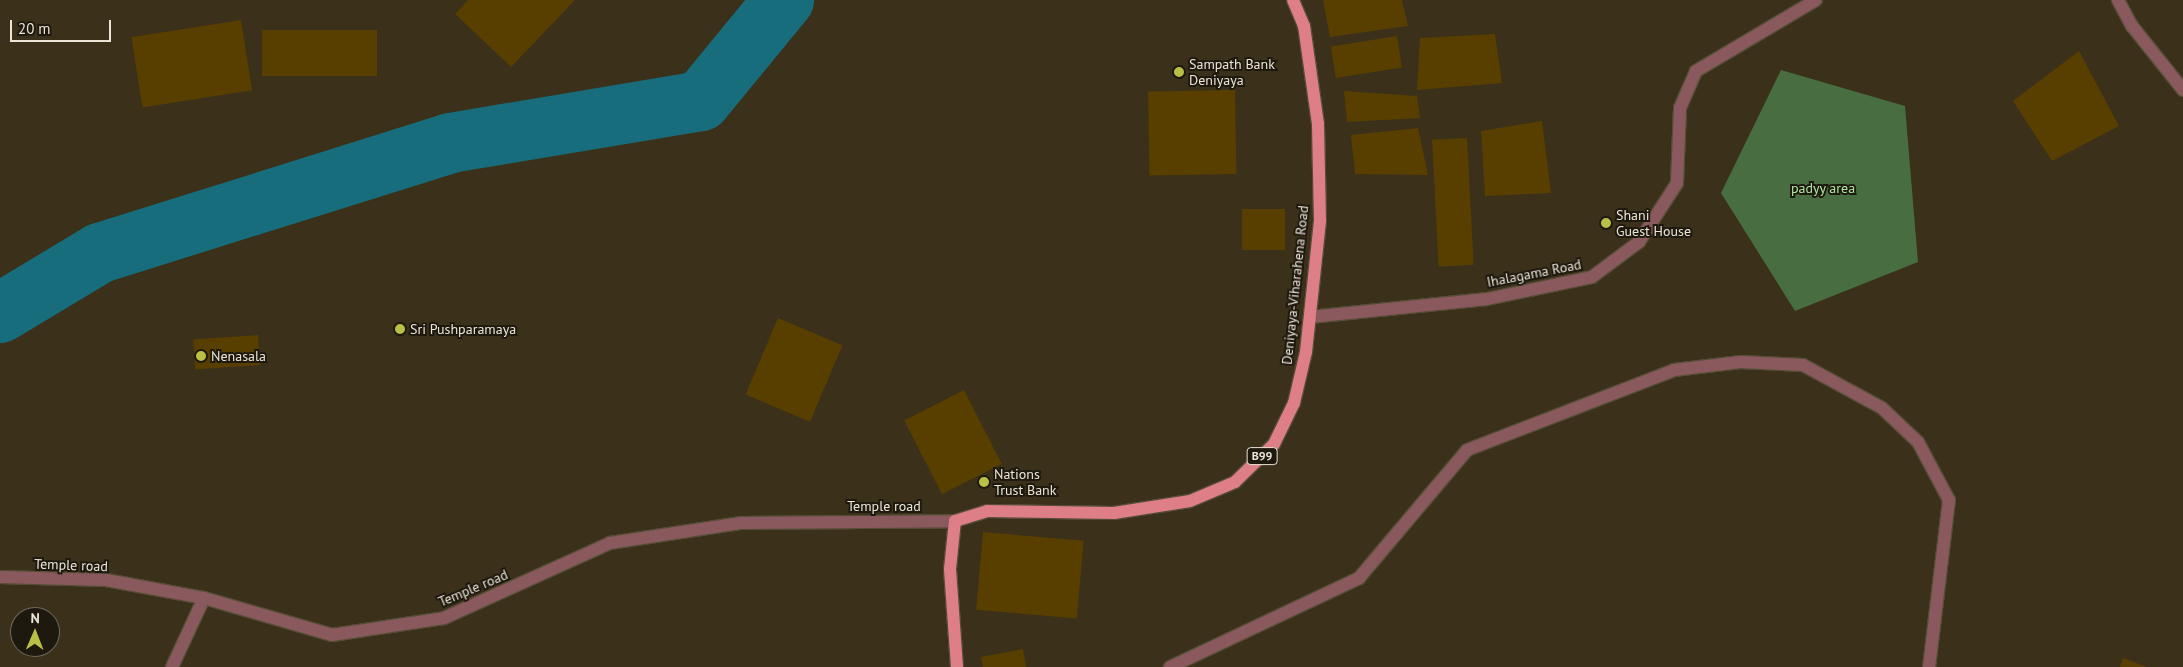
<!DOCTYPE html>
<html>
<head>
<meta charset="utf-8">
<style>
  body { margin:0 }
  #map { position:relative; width:2183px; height:667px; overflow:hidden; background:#3b3019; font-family:"PT Sans",sans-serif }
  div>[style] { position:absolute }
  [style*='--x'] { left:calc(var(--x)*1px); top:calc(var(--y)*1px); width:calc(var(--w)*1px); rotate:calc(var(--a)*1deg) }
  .forest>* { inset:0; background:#486d40 }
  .river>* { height:60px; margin:-30px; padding:0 30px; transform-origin:30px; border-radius:30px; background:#186d7d }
  .building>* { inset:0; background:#583f00; transform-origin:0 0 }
  .roads { filter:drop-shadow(1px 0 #574d37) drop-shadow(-1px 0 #574d37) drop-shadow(0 1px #574d37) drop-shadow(0 -1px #574d37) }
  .minor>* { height:12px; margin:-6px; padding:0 6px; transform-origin:6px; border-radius:6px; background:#89595d }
  .major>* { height:12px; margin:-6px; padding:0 6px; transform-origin:6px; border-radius:6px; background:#de7e86 }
  .dots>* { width:14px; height:14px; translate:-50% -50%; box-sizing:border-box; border:2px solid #1e190f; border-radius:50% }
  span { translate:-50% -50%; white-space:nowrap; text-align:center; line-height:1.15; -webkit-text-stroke:4px #1e190f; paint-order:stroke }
  .shield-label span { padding:1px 4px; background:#1e190f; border:1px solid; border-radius:4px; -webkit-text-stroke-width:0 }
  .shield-label { font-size:12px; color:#ece4d7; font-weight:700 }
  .poi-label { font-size:14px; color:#ece4d7 }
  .left { translate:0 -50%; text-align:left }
  .park-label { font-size:14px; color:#ade6a1 }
  .street-label { font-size:14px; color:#ece4d7 }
  .north { position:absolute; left:10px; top:607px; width:50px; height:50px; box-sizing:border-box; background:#1e190f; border:1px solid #706a5f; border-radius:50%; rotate:1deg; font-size:14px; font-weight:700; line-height:20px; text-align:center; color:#ece4d7 }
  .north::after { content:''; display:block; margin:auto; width:18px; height:22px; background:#bac046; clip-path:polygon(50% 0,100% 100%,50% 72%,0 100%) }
  .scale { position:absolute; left:10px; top:20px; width:101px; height:22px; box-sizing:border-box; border:2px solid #ece4d7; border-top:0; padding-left:6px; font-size:15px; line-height:18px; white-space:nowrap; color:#ece4d7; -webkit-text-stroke:4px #1e190f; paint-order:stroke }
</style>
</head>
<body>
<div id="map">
  <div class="forest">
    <div style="clip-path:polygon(1781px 70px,1905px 106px,1918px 262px,1795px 311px,1721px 193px)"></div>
  </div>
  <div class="river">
    <div style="--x:0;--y:313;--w:117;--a:-31"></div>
    <div style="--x:100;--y:253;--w:367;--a:-17.4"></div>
    <div style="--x:450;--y:143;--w:254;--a:-9.5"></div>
    <div style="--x:701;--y:101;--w:131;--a:-50.6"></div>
  </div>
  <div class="building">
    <div style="clip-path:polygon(468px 0,575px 0,511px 67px,455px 14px)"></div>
    <div style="clip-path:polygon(1323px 0,1402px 0,1408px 26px,1330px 37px)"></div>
    <div style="left:241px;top:20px;width:71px;height:111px;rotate:81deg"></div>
    <div style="left:377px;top:30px;width:46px;height:115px;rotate:90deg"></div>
    <div style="clip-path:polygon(1495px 34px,1502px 83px,1417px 90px,1420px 38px)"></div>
    <div style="left:1397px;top:36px;width:32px;height:67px;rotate:81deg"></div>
    <div style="clip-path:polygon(2079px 51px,2119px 126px,2052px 161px,2013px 101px)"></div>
    <div style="left:1235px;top:90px;width:84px;height:87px;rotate:89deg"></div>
    <div style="clip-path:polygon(1344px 91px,1417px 96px,1420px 118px,1347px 122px)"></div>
    <div style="clip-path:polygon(1542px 121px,1551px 193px,1485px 196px,1481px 131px)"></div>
    <div style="clip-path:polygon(1418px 128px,1428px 175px,1355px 174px,1351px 135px)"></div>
    <div style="left:1467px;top:138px;width:127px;height:35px;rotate:87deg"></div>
    <div style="left:1242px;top:209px;width:43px;height:41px"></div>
    <div style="left:778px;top:318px;width:70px;height:83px;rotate:23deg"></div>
    <div style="left:258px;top:335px;width:30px;height:65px;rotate:86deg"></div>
    <div style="left:964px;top:390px;width:83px;height:67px;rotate:63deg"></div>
    <div style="left:983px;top:532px;width:101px;height:78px;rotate:5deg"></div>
    <div style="clip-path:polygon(1023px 649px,1026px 667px,983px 667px,981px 657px)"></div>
    <div style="clip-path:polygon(2123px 658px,2147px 667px,2120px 667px)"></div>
  </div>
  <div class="roads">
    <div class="minor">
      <div style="--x:2118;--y:0;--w:30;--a:62"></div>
      <div style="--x:2132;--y:26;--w:82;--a:51.4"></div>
      <div style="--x:1310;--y:317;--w:178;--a:-5.8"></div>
      <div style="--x:1487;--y:299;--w:107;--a:-11.8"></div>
      <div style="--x:1592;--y:277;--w:59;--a:-36.7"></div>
      <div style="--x:1639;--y:242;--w:70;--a:-57.2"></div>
      <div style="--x:1677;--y:183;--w:75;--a:-87.7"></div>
      <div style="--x:1680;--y:108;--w:40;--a:-66.6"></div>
      <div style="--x:1696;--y:71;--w:139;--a:-30.6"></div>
      <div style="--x:0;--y:577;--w:106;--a:1.6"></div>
      <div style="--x:106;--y:580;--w:100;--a:10.4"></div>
      <div style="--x:204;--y:598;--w:133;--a:16.1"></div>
      <div style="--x:332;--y:635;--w:113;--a:-8.6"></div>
      <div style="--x:444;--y:618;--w:182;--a:-24.3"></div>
      <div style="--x:610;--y:543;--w:133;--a:-8.7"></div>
      <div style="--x:741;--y:523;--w:214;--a:-0.5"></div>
      <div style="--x:172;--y:667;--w:76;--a:-65.1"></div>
      <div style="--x:1170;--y:667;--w:209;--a:-25.2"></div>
      <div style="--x:1359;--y:578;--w:167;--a:-49.8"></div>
      <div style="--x:1467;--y:450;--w:222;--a:-21.1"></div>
      <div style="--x:1674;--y:370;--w:67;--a:-6.8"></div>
      <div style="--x:1741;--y:362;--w:62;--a:2.8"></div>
      <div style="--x:1803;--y:365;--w:90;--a:28.6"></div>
      <div style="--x:1882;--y:408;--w:50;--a:43.4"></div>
      <div style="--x:1918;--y:442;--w:66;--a:61.9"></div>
      <div style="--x:1949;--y:500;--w:168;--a:96.8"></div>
    </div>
    <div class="major">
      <div style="--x:957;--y:667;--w:98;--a:-94.1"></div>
      <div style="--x:950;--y:569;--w:48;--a:-84.1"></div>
      <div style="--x:955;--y:521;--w:34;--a:-17"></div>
      <div style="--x:987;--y:511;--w:127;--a:0.9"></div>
      <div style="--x:1114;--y:513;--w:77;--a:-9"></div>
      <div style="--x:1190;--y:501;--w:49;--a:-22.9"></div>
      <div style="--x:1235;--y:482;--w:54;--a:-44.3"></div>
      <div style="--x:1274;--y:444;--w:46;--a:-64"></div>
      <div style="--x:1294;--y:403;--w:52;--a:-76.8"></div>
      <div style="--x:1306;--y:352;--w:133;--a:-83.9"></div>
      <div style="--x:1320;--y:220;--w:96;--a:-91.2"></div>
      <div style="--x:1318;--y:124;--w:99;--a:-98.1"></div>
      <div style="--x:1304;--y:26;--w:28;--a:-113"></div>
    </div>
  </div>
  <div class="dots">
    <div style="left:1179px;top:72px;background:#bac046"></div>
    <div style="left:1606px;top:223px;background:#bac046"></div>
    <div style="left:400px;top:329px;background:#bac046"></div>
    <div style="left:201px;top:356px;background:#bac046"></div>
    <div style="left:984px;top:482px;background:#bac046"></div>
  </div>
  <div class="shield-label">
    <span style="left:1262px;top:456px">B99</span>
  </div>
  <div class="poi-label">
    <span class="left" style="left:1189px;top:72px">Sampath Bank<br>Deniyaya</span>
    <span class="left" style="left:1616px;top:223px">Shani<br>Guest House</span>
    <span class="left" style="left:410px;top:329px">Sri Pushparamaya</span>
    <span class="left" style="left:211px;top:356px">Nenasala</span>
    <span class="left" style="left:994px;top:482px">Nations<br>Trust Bank</span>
  </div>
  <div class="park-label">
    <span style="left:1823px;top:188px">padyy area</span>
  </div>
  <div class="street-label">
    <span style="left:1534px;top:273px;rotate:-11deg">Ihalagama Road</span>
    <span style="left:1295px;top:285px;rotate:-84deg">Deniyaya-Viharahena Road</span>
    <span style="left:884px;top:506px">Temple road</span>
    <span style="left:71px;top:565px;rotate:2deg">Temple road</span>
    <span style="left:473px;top:588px;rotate:-23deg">Temple road</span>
  </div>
  <div class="north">N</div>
  <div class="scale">20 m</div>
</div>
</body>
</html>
